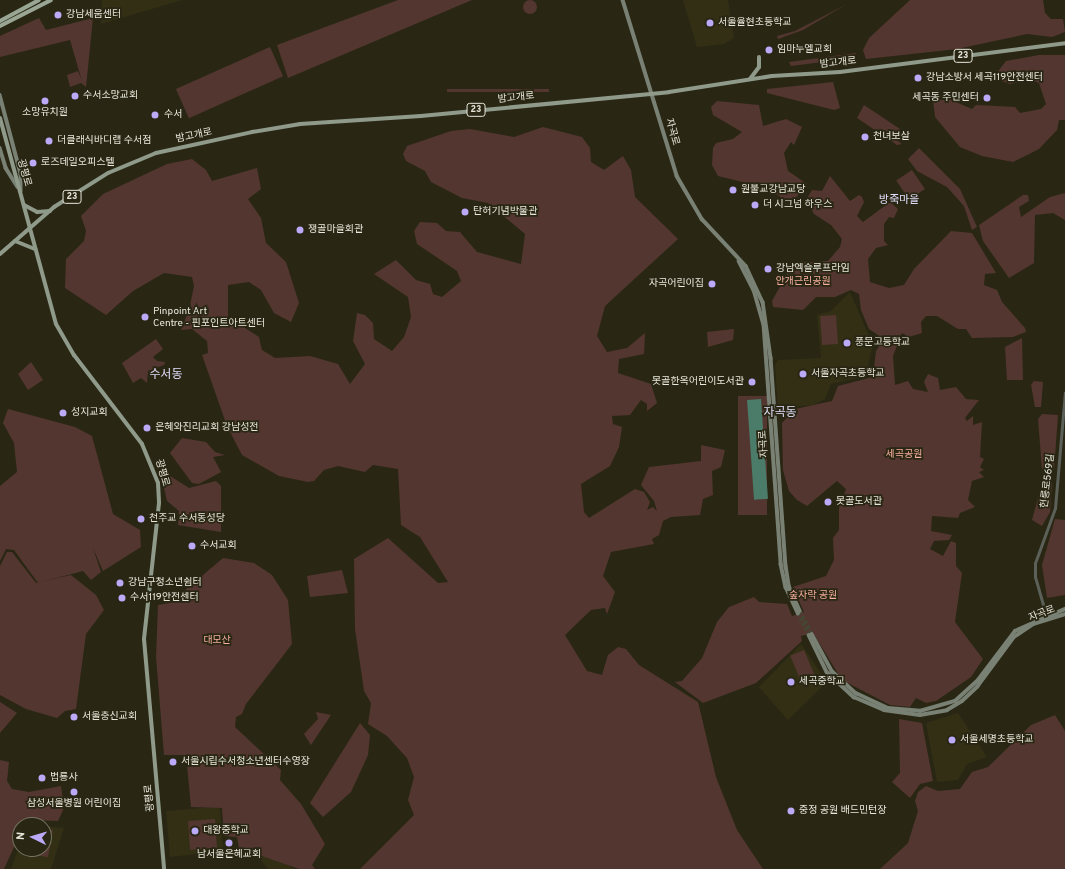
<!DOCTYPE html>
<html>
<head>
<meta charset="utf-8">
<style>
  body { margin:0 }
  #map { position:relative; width:1065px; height:869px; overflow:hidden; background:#292714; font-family:Overpass,"Noto Sans KR",sans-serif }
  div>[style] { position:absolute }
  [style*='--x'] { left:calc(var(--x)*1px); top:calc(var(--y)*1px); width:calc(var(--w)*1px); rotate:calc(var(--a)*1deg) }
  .built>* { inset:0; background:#322f15 }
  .green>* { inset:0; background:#53362f; transform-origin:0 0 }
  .round { border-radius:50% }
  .water>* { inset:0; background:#4b7b69; transform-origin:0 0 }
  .secondary-tunnel>* { height:3.5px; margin-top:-1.75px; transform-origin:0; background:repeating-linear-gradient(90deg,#464432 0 3.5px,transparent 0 5.5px) }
  .tertiary>* { height:3px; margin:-1.5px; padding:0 1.5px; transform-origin:1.5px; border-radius:1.5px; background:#5b6058 }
  .secondary>* { height:3.5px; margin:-1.75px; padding:0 1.75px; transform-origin:1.75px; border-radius:1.75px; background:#798174 }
  .primary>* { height:4px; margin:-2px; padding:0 2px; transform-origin:2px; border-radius:2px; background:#8f9a8a }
  .trunk>* { height:4px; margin:-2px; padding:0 2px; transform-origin:2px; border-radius:2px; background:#9aa694 }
  .dots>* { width:11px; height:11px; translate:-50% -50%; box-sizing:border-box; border:2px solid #292714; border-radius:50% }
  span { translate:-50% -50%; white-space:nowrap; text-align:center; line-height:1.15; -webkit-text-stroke:3.5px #292714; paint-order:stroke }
  .shield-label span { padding:1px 3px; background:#292714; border:1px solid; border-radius:3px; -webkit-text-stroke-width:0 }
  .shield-label { font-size:9px; color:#e8e7db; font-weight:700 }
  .poi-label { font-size:10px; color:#e8e7db }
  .left { translate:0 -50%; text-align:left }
  .right { translate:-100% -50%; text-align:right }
  .street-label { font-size:10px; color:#e8e7db }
  .park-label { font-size:10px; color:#f7af9e }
  .neighbourhood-label { font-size:11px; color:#e1dcfa }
  .quarter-label { font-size:12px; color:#e1dcfa }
  .north { position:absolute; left:12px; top:817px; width:40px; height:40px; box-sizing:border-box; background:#292714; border:1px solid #757464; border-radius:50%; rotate:275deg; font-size:11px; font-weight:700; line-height:16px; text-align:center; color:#e8e7db }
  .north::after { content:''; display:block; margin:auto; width:14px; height:18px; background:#baaaf7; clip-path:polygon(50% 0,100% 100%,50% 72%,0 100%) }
</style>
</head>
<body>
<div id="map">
  <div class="built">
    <div style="clip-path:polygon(102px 0,182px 0,101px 24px)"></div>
    <div style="clip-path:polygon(683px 0,728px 0,734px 38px,724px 44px,697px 47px)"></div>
    <div style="clip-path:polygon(850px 292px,869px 336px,874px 338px,866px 376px,831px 384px,825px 399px,813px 405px,778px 408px,775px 365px,778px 360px,821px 358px,817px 315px,831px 311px)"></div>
    <div style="clip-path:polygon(801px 644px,827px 682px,788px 720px,759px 687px)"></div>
    <div style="clip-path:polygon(958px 713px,987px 757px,967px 764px,958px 780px,937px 782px,926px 723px)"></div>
    <div style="clip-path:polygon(214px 807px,220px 809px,223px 851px,170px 857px,166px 811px)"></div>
    <div style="clip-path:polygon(44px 826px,64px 828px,51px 869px,11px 869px,20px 844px,20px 849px,44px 849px)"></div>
    <div style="clip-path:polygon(258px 856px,275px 857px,294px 869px,268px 869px)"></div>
  </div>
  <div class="green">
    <div class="round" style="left:523px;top:0;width:14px;height:14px"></div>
    <div style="clip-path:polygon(398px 0,472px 0,288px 78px,277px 45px)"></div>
    <div style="clip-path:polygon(910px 0,1043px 0,1045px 13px,1051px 19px,1063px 19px,1065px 32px,1052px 37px,1027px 34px,957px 49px,866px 59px,863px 50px,869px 38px)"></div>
    <div style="clip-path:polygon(847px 4px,803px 30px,778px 39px,777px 36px,795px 31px)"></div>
    <div style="clip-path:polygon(39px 18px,46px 30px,93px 18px,86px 87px,81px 83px,70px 87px,67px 75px,78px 71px,82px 81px,70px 40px,0 57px,0 36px)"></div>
    <div style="left:270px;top:47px;width:32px;height:103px;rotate:66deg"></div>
    <div style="clip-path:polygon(856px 53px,854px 58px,791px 66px,789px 62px)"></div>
    <div style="clip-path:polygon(1039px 55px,1065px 55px,1065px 120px,1059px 120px,1057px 130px,1039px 149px,1013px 162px,982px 156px,960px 147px,935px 117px,933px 100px,951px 100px,972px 109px,976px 105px,1015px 107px,1020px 113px,1041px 109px,1046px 104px,1039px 83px,1030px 79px,1010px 84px,993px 78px,1006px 61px)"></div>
    <div style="clip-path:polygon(833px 82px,840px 108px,834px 110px,767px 93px,767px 89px)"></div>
    <div style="left:549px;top:89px;width:3px;height:102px;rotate:90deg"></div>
    <div style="clip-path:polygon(717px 101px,759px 105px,763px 126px,786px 119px,802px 127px,794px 145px,791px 142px,784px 153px,788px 171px,807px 184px,791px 204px,767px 188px,718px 176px,712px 165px,713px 148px,716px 143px,733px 139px,742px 132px,713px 115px,711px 107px)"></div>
    <div style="clip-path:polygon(864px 105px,900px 129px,894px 138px,902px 144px,897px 145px,857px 118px)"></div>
    <div style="clip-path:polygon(543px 127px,582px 137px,590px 148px,591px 162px,604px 170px,623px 156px,631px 170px,635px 197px,678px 239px,605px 306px,597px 336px,607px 352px,627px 348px,645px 333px,644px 354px,619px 359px,618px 373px,651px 384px,657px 403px,647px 411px,647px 404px,641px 400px,630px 415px,612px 416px,613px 424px,622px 427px,619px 447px,610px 466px,581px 484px,584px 512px,589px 518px,635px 489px,644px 492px,650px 502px,647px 510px,653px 507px,657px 511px,654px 501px,641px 485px,649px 467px,701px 461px,701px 445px,725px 450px,721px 467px,712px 471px,713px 495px,703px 499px,700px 515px,671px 517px,663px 521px,659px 535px,652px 539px,654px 544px,611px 552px,603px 576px,615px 592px,607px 614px,605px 608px,591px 610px,565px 635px,587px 671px,602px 675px,608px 655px,618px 647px,626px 649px,639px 665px,698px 702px,716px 777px,729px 810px,737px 830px,763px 869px,360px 869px,414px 815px,408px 800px,414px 777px,407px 758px,387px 736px,368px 724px,371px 703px,364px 691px,355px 629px,354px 559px,388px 538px,438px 583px,448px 582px,420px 537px,401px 525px,398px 469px,373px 465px,365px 472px,338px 466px,324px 470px,314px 481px,308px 482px,279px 476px,242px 455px,227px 426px,202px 355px,208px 353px,207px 341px,192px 329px,181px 330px,189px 310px,194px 286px,192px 277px,164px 273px,133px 291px,106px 315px,65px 288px,66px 259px,84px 241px,86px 231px,81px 216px,103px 194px,167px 164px,192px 159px,206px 170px,212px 181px,257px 168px,261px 189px,248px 199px,261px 218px,266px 243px,286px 262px,299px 303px,291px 322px,274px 313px,261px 290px,249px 282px,228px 285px,228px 317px,259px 337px,262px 350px,275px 358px,310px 356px,338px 364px,350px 384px,365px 364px,353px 341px,357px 313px,365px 315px,373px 323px,374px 339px,392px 351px,404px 337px,411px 317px,408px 297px,374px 274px,396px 260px,416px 280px,430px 284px,433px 294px,442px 297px,461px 281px,457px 271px,417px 244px,414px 231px,420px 222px,437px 223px,446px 231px,460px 232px,477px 252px,521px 264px,525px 234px,488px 203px,462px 198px,431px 182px,425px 171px,406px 161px,403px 154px,407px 146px,451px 131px,470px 129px,514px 137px)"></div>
    <div style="clip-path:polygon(919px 148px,960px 189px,977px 227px,972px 230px,964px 206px,947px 187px,917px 171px,908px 159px)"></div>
    <div style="left:912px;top:170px;width:23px;height:19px;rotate:56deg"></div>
    <div style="clip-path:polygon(830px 176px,850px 201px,859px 195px,862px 197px,864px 202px,857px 216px,863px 222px,890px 202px,898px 209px,894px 218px,889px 217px,884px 224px,884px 241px,888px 245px,876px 248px,868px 259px,870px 282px,889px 288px,904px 285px,914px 269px,951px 231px,972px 233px,996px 273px,985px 274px,984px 285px,997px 290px,1002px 302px,1025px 328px,1026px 332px,1013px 337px,972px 338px,966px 329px,958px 329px,937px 316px,926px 316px,921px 322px,922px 333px,909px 337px,902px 333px,893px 356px,895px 385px,908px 381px,913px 389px,928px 392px,924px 382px,928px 374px,938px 378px,940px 390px,956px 387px,966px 399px,979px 400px,965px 418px,967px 421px,973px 416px,973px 425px,982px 422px,980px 457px,984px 459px,980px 467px,984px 470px,979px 472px,984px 477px,972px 481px,968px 500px,975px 507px,960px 513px,958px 518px,932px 516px,931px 531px,952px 535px,949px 540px,934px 541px,930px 549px,943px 556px,951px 541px,956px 543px,956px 566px,962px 573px,955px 622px,983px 659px,971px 677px,936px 701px,926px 703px,916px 698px,910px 707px,890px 705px,842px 680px,813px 633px,801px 636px,802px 641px,756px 683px,703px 703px,675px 682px,682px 681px,702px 658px,717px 622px,729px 607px,754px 597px,759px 602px,787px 604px,792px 616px,804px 612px,793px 587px,826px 576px,834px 560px,833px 538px,839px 530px,839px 508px,846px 489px,837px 481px,807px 506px,797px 500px,789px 491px,783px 470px,782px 423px,795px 409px,832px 401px,838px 386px,873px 377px,876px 351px,884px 339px,869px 329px,861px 310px,859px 294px,851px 290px,835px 297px,816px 297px,803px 310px,773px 307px,772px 301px,793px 263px,828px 261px,840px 247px,842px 239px,831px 225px,814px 214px,806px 200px,812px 190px,822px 191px)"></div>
    <div style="clip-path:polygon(1065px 193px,1065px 220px,1053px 213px,1035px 215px,1034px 263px,1009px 278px,983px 241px,979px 225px,1023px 195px,1028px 195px,1029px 201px,1019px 207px,1021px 217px,1050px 197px)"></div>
    <div style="left:836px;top:315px;width:29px;height:16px;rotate:86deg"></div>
    <div style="clip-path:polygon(734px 329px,733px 340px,708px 347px,707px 332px)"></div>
    <div style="clip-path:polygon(1022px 338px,1023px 380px,1007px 380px,1005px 347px)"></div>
    <div style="clip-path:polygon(156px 339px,163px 349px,153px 357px,157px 361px,165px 362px,164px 365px,148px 371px,147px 383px,141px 378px,133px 383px,122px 363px)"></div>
    <div style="clip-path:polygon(31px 362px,43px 380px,28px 390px,18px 374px)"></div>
    <div style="clip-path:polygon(1034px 381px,1043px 382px,1041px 407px,1035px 407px,1031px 385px)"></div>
    <div style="left:738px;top:396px;width:29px;height:119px"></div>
    <div style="clip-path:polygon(8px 409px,75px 427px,92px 436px,113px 514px,140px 530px,141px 547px,103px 571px,93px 548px,101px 572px,91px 580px,83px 571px,38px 583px,14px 550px,6px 549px,0 561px,0 486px,17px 472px,14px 443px,3px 423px)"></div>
    <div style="clip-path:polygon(1042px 414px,1058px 415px,1054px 470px,1042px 469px,1038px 419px)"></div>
    <div style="clip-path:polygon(182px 438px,206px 442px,215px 452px,225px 455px,213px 457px,221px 472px,199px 484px,192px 483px,170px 453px)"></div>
    <div style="clip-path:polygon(166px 463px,167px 474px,189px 488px,216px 481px,221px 486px,221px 532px,178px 525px,179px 511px,167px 501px,159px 465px)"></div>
    <div style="clip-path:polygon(1043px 480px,1052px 481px,1050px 512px,1042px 526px,1032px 520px)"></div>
    <div style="clip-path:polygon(1055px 519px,1065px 520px,1065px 595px,1047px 598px,1042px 565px)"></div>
    <div style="clip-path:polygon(7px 552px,12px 552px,36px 583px,71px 575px,96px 595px,104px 610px,86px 634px,76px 709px,65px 711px,57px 718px,26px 709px,0 695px,0 566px)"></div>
    <div style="clip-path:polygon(223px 558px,254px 563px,272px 575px,288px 600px,292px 644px,246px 704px,242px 714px,236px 717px,235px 727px,281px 770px,280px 780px,301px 804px,325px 844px,312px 865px,315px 869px,299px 869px,239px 848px,237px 837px,224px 836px,222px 808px,191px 807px,186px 755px,164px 755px,156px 657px,158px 605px,170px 603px)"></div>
    <div style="clip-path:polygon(342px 570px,348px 593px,310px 597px,307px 576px)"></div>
    <div style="left:804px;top:650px;width:33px;height:15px;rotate:67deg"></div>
    <div style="clip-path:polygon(0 702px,17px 713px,0 733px)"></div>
    <div style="clip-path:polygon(316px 712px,331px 715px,311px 745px,304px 734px,318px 719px)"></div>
    <div style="clip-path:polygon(1055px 715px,1065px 731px,1065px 869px,880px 869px,908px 843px,918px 811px,915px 801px,918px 792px,926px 786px,938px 791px,960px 789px,972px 772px,988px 767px,1031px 725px)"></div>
    <div style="clip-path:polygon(899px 719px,922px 723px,933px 781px,920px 784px,910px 798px,892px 782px,900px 773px)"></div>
    <div style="clip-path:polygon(360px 723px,370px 735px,368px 755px,351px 792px,323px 817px,310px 803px)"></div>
    <div style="clip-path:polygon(0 760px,9px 762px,7px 781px,12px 789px,29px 792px,61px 786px,64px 808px,58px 821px,29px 820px,26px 825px,20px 825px,20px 834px,4px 869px,0 869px)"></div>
    <div style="left:215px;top:819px;width:29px;height:27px;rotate:86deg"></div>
    <div style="clip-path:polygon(44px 829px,53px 830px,48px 857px,24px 854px,25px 849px,44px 849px)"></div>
  </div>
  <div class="water">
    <div style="left:761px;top:399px;width:100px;height:14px;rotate:86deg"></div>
  </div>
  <div class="secondary-tunnel">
    <div style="--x:800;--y:611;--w:26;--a:62"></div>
    <div style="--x:798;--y:613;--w:25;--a:63"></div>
  </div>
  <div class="tertiary">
    <div style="--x:1046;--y:615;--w:40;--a:-106"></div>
    <div style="--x:1035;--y:577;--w:14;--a:-90"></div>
    <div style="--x:1035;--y:563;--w:59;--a:-70"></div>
    <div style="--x:1055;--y:508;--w:116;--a:-85.1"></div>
  </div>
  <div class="secondary">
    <div style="--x:623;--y:0;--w:184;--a:72.9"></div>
    <div style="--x:677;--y:176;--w:50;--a:59.8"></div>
    <div style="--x:702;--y:219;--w:64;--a:46.9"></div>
    <div style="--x:746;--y:266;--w:40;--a:65"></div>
    <div style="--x:763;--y:302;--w:57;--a:81.9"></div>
    <div style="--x:771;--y:358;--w:209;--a:85.9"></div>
    <div style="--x:786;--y:566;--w:20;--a:81"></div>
    <div style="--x:789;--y:586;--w:27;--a:66"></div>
    <div style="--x:0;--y:95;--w:82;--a:75.1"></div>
    <div style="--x:21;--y:174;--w:17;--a:90"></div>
    <div style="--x:0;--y:148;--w:21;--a:73"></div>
    <div style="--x:6;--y:168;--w:22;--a:58"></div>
    <div style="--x:739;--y:261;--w:33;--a:63"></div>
    <div style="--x:754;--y:290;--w:35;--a:74"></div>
    <div style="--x:764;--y:324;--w:241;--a:85.9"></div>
    <div style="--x:781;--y:564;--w:24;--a:78"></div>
    <div style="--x:786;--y:587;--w:29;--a:65"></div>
    <div style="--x:812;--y:634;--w:42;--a:61.6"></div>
    <div style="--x:832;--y:671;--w:33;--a:43"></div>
    <div style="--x:856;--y:693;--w:35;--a:25"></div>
    <div style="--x:888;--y:708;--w:32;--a:5"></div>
    <div style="--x:920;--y:711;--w:36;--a:-16"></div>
    <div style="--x:955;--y:701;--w:31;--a:-42"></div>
    <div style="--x:978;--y:680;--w:61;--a:-52.9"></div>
    <div style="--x:1015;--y:631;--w:55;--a:-23.7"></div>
    <div style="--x:809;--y:635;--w:41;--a:64.1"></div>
    <div style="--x:827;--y:672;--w:37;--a:43"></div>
    <div style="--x:854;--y:697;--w:33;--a:23"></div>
    <div style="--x:884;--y:710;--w:36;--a:8"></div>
    <div style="--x:920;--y:715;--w:27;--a:-10"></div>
    <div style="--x:947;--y:710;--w:17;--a:-31"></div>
    <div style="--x:962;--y:701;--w:21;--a:-43"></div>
    <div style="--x:977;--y:687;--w:62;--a:-53.5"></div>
    <div style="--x:1014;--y:637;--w:23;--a:-34"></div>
    <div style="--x:1033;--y:624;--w:34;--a:-17"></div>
  </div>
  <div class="primary">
    <div style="--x:750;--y:79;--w:15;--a:-53"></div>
    <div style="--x:759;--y:67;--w:10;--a:-90"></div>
    <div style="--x:0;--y:118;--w:213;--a:74.8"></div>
    <div style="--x:56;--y:324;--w:36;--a:60"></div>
    <div style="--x:74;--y:355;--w:112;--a:52.6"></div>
    <div style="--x:142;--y:444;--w:42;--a:67.7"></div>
    <div style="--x:158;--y:483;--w:20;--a:87"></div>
    <div style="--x:159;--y:503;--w:137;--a:96.3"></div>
    <div style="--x:144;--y:639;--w:231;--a:85"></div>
    <div style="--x:24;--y:205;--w:15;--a:28"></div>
    <div style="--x:37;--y:212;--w:13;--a:-4"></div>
    <div style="--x:15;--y:241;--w:22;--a:22"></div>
    <div style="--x:0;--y:254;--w:72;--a:-41"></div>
    <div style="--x:54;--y:207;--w:64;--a:-32.2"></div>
    <div style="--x:108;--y:173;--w:52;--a:-22.6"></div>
    <div style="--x:156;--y:153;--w:98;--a:-12.3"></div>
    <div style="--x:252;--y:132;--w:49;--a:-9.5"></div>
    <div style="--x:300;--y:124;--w:121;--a:-3.8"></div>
    <div style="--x:421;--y:116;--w:249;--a:-5.5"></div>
    <div style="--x:669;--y:92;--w:104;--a:-8.8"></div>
    <div style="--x:772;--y:76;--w:68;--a:-3.4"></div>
    <div style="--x:840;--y:72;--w:227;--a:-7.3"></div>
  </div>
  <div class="trunk">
    <div style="--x:0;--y:21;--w:44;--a:-28.3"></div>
    <div style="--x:0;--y:26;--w:57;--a:-27"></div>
  </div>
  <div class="dots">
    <div style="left:58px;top:15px;background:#baaaf7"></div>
    <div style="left:710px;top:23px;background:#baaaf7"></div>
    <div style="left:769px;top:50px;background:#baaaf7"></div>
    <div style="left:918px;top:78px;background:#baaaf7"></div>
    <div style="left:75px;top:96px;background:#baaaf7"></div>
    <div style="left:987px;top:98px;background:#baaaf7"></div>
    <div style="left:45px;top:101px;background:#baaaf7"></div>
    <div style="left:155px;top:115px;background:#baaaf7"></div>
    <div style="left:865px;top:137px;background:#baaaf7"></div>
    <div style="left:49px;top:141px;background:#baaaf7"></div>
    <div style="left:33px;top:163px;background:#baaaf7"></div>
    <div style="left:733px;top:190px;background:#baaaf7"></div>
    <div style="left:755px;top:205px;background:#baaaf7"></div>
    <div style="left:465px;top:212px;background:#baaaf7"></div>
    <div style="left:300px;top:230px;background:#baaaf7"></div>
    <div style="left:768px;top:269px;background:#baaaf7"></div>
    <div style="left:712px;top:284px;background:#baaaf7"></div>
    <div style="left:145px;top:317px;background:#baaaf7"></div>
    <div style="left:847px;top:343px;background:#baaaf7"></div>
    <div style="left:803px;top:374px;background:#baaaf7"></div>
    <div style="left:752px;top:382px;background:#baaaf7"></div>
    <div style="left:63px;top:413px;background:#baaaf7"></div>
    <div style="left:147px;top:428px;background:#baaaf7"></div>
    <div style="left:828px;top:502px;background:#baaaf7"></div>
    <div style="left:141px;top:519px;background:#baaaf7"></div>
    <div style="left:192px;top:546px;background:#baaaf7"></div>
    <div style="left:120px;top:583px;background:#baaaf7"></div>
    <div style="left:122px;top:598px;background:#baaaf7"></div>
    <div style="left:791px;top:682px;background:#baaaf7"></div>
    <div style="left:74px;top:717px;background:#baaaf7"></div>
    <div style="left:952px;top:740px;background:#baaaf7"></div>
    <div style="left:173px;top:762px;background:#baaaf7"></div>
    <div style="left:42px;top:778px;background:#baaaf7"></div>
    <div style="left:74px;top:792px;background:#baaaf7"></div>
    <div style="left:791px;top:811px;background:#baaaf7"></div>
    <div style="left:195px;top:831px;background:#baaaf7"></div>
    <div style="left:229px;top:843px;background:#baaaf7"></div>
  </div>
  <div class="shield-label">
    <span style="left:963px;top:56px">23</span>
    <span style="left:476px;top:110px">23</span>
    <span style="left:72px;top:197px">23</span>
  </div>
  <div class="poi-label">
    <span class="left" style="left:66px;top:15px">강남세움센터</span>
    <span class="left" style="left:718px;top:23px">서울율현초등학교</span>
    <span class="left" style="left:777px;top:50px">임마누엘교회</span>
    <span class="left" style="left:926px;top:78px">강남소방서 세곡119안전센터</span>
    <span class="left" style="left:83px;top:96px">수서소망교회</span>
    <span class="right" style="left:979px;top:98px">세곡동 주민센터</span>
    <span style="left:45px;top:113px">소망유치원</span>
    <span class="left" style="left:164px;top:115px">수서</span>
    <span class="left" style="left:873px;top:137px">천녀보살</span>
    <span class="left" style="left:57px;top:141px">더클래식바디랩 수서점</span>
    <span class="left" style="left:41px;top:163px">로즈데일오피스텔</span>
    <span class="left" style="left:741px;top:190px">원불교강남교당</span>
    <span class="left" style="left:763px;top:205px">더 시그넘 하우스</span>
    <span class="left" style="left:473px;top:212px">탄허기념박물관</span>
    <span class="left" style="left:308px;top:230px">쟁골마을회관</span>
    <span class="left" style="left:776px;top:269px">강남엑슬루프라임</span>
    <span class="right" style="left:704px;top:284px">자곡어린이집</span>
    <span class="left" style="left:153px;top:317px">Pinpoint Art<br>Centre - 핀포인트아트센터</span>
    <span class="left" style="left:855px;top:343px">풍문고등학교</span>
    <span class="left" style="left:811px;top:374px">서울자곡초등학교</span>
    <span class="right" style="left:744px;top:382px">못골한옥어린이도서관</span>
    <span class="left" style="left:71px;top:413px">성지교회</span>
    <span class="left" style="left:155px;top:428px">은혜와진리교회 강남성전</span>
    <span class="left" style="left:836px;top:502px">못골도서관</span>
    <span class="left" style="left:149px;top:519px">천주교 수서동성당</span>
    <span class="left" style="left:200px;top:546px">수서교회</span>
    <span class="left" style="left:128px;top:583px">강남구청소년쉼터</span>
    <span class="left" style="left:130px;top:598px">수서119안전센터</span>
    <span class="left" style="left:799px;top:682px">세곡중학교</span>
    <span class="left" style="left:82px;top:717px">서울충신교회</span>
    <span class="left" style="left:960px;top:740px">서울세명초등학교</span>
    <span class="left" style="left:181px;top:762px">서울시립수서청소년센터수영장</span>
    <span class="left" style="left:50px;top:778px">법룡사</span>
    <span style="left:74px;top:804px">삼성서울병원 어린이집</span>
    <span class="left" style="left:799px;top:811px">중정 공원 배드민턴장</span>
    <span class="left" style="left:203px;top:831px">대왕중학교</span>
    <span style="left:229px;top:855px">남서울은혜교회</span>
  </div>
  <div class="street-label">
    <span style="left:838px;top:63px;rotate:-6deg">밤고개로</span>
    <span style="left:516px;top:98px;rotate:-6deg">밤고개로</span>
    <span style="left:672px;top:132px;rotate:74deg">자곡로</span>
    <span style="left:194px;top:136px;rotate:-12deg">밤고개로</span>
    <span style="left:24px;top:173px;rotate:74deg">광평로</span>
    <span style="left:764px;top:444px;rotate:-94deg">자곡로</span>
    <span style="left:162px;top:473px;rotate:74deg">광평로</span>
    <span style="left:1048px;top:481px;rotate:-83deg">헌릉로569길</span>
    <span style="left:1042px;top:614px;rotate:-21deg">자곡로</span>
    <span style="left:150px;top:798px;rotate:-95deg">광평로</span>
  </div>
  <div class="park-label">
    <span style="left:803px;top:282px">안개근린공원</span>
    <span style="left:904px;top:455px">세곡공원</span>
    <span style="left:813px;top:596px">숲자락 공원</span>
    <span style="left:217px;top:641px">대모산</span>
  </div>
  <div class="neighbourhood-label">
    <span style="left:899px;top:200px">방죽마을</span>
  </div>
  <div class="quarter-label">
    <span style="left:166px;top:376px">수서동</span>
    <span style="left:780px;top:414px">자곡동</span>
  </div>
  <div class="north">N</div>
</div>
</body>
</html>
